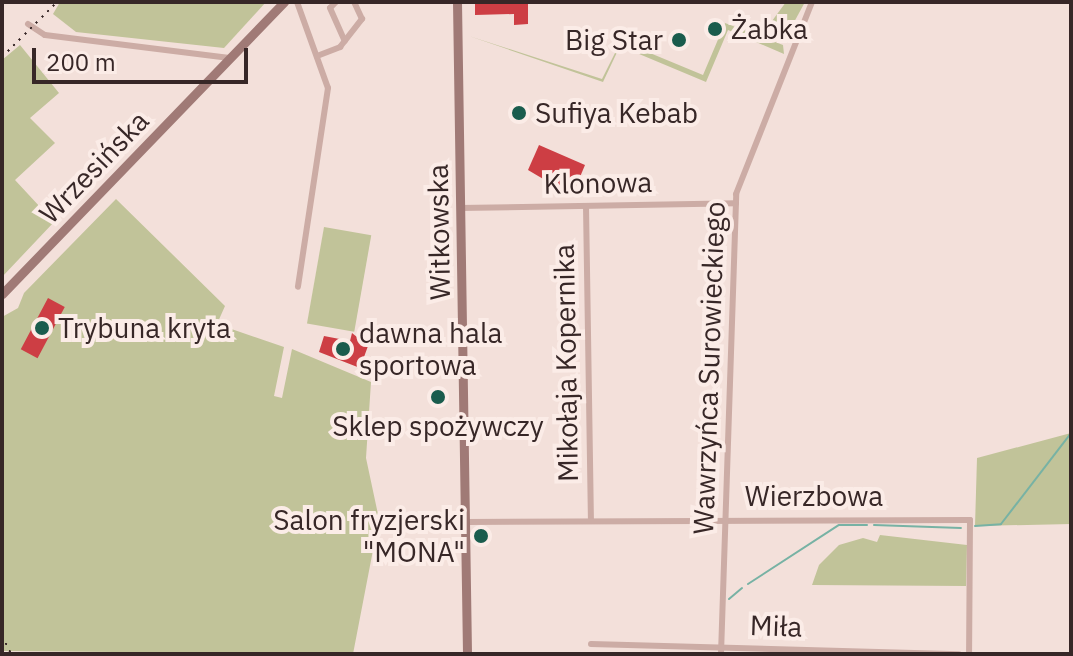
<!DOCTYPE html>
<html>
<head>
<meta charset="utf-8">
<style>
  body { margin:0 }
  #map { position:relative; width:1073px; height:656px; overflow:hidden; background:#f3e0da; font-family:"IBM Plex Sans",sans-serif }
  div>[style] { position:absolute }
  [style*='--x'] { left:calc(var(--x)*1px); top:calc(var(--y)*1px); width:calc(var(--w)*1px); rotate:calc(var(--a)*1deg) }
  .green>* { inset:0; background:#c1c399; transform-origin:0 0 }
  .stream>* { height:2px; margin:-1px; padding:0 1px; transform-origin:1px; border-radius:1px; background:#77b2a4 }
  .building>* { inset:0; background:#cd3e44; transform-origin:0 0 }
  .street>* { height:6px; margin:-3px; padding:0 3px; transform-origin:3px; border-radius:3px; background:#ccaca5 }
  .secondary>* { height:9px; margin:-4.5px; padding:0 4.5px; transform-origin:4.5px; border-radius:4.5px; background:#a07a76 }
  .rail>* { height:2px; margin-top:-1px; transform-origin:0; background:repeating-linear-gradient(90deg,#372727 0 2px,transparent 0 8px) }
  .dots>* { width:22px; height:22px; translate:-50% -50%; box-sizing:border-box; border:4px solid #fbece7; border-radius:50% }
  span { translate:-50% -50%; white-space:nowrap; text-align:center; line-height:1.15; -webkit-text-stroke:8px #fbece7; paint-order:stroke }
  .poi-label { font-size:28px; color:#372727 }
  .left { translate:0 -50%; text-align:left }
  .right { translate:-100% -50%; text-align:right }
  .street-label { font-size:28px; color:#372727 }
  .frame { position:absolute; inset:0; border:4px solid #372727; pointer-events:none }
  .scale { position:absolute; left:32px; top:48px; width:216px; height:36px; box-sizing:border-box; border:4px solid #372727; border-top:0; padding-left:10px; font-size:24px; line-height:28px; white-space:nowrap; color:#372727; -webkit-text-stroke:6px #fbece7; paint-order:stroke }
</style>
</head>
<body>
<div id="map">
  <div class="green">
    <div style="clip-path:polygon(60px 2px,266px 2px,224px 48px,76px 32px,53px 14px)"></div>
    <div style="clip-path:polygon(786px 2px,805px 2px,786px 37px,775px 33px,772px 21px)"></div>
    <div style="clip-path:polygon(725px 23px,783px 45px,784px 54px,728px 30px,706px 82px,620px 46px,603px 82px,469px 36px,602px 79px,621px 41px,703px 75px)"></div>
    <div style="clip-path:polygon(20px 45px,59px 93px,30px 118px,55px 143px,15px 180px,54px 222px,2px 277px,2px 60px)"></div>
    <div style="clip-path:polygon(116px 199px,225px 306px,217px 324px,284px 347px,274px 396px,282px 398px,292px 349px,371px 382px,366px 458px,379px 519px,353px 654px,2px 651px,2px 317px,18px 308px,24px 293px)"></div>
    <div style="left:324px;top:227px;width:48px;height:98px;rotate:10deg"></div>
    <div style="clip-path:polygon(1071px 433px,1071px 524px,975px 526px,977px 458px)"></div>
    <div style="clip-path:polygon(880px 535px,967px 545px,966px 586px,812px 585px,819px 565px,839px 545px,863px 538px,877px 542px)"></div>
  </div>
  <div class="stream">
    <div style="--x:874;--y:525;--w:87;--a:2"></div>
    <div style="--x:975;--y:526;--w:26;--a:-4"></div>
    <div style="--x:1001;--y:524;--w:115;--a:-52.4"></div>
    <div style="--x:748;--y:584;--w:108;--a:-33"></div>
    <div style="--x:839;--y:525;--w:28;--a:0"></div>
    <div style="--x:729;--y:599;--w:17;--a:-40"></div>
  </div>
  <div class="building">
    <div style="clip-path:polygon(475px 2px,528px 2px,528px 24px,514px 25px,514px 14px,475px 15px)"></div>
    <div style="clip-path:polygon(539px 145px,585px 165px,572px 196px,528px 170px)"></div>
    <div style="left:48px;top:298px;width:19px;height:58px;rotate:28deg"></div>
    <div style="clip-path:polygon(352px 333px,368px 346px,360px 368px,319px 352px,324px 336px,350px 341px)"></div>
  </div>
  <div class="street">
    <div style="--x:297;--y:2;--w:91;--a:70.2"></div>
    <div style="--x:328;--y:88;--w:201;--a:98.6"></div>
    <div style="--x:336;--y:2;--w:8;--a:135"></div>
    <div style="--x:330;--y:8;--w:36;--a:66"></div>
    <div style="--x:28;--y:24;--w:20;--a:33"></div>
    <div style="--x:45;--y:35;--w:186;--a:7.1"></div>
    <div style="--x:317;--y:56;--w:25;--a:-21"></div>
    <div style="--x:340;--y:47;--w:36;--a:-52"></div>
    <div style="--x:362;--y:19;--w:19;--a:-115"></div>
    <div style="--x:586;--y:206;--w:314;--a:89.1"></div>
    <div style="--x:460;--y:208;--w:276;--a:-1"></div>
    <div style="--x:466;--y:522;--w:504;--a:-0.23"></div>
    <div style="--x:970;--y:520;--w:134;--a:90.4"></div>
    <div style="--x:591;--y:644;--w:368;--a:1.6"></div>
    <div style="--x:721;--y:654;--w:460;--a:-88.1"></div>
    <div style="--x:736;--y:194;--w:206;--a:-68.4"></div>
  </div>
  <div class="secondary">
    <div style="--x:457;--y:2;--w:652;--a:89.12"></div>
    <div style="--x:2;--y:294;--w:406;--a:-46"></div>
  </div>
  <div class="rail">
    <div style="--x:2;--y:57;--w:78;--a:-45"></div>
    <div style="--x:2;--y:636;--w:20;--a:63"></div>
  </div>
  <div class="dots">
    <div style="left:715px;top:29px;background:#1a5c4d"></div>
    <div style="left:679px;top:40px;background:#1a5c4d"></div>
    <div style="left:519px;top:113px;background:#1a5c4d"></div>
    <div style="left:42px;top:328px;background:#1a5c4d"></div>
    <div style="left:343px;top:349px;background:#1a5c4d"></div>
    <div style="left:438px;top:397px;background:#1a5c4d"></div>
    <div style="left:481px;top:536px;background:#1a5c4d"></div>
  </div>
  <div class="poi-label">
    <span class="left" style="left:731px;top:29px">Żabka</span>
    <span class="right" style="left:663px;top:40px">Big Star</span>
    <span class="left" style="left:535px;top:113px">Sufiya Kebab</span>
    <span class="left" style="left:58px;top:328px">Trybuna kryta</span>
    <span class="left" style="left:359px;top:349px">dawna hala<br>sportowa</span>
    <span style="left:438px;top:426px">Sklep spożywczy</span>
    <span class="right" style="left:465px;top:536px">Salon fryzjerski<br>"MONA"</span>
  </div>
  <div class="street-label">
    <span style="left:94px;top:167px;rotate:-46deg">Wrzesińska</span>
    <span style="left:598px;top:183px;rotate:-1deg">Klonowa</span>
    <span style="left:439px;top:232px;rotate:-91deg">Witkowska</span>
    <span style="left:566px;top:363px;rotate:-91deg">Mikołaja Kopernika</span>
    <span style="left:709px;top:368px;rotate:-88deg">Wawrzyńca Surowieckiego</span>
    <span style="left:814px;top:496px">Wierzbowa</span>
    <span style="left:776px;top:626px;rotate:2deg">Miła</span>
  </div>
  <div class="frame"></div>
  <div class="scale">200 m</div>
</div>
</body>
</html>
